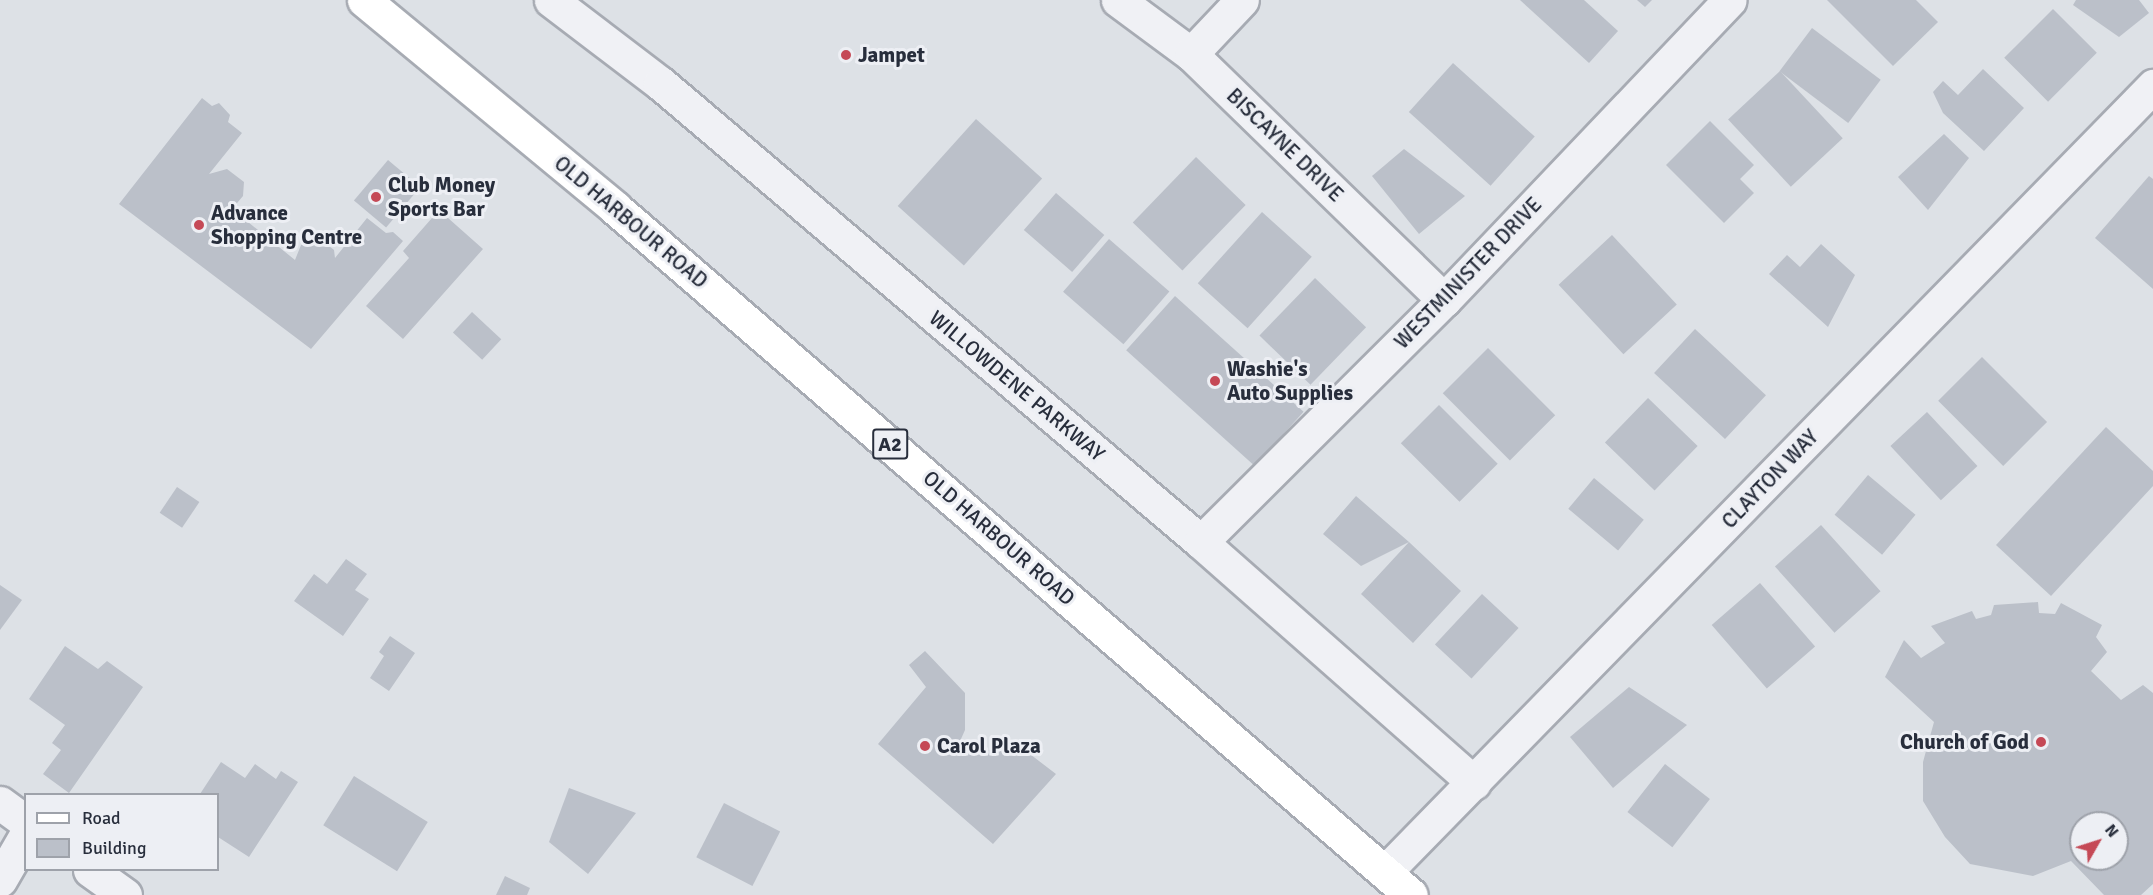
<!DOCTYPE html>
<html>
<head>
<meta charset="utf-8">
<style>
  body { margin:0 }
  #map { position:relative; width:2153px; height:895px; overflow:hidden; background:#dde1e6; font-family:Signika,sans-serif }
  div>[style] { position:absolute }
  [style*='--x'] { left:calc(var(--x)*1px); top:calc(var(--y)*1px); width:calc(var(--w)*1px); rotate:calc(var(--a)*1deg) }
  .building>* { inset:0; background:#bbc0c9; transform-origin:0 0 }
  .roads { filter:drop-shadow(2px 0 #a7abb3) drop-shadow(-2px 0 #a7abb3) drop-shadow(0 2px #a7abb3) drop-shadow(0 -2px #a7abb3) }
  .street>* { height:33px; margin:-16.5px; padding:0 16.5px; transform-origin:16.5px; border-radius:16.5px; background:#f0f1f5 }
  .primary>* { height:33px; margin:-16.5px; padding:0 16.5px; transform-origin:16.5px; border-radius:16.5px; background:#fff }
  .dots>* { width:16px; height:16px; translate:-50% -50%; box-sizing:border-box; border:3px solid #edeff4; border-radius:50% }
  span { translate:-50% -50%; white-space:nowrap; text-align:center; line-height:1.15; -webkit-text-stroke:6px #edeff4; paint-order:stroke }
  .shield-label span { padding:2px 4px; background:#edeff4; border:2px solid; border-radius:4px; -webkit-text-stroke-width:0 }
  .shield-label { font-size:20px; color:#282e3c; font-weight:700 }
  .poi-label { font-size:21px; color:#282e3c; font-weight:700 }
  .left { translate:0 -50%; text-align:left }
  .right { translate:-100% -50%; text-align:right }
  .street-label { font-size:21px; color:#282e3c }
  .legend { position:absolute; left:24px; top:793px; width:195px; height:78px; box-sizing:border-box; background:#edeff4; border:2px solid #9ea2aa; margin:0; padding:8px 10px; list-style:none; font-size:18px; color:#282e3c }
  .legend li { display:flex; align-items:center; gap:12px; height:30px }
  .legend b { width:30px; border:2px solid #9ea2aa }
  .north { position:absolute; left:2069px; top:811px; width:60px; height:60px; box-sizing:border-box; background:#edeff4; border:2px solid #9ea2aa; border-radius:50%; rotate:51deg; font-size:16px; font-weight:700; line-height:24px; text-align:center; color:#282e3c }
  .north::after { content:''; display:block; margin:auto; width:21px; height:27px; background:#c54956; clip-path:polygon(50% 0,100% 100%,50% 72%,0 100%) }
</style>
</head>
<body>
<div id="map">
  <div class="building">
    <div style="clip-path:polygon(1520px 0,1584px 0,1618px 31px,1589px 63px)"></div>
    <div style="clip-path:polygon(1637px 0,1652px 0,1645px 7px)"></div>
    <div style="clip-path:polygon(1827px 0,1916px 0,1938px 22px,1893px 66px)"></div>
    <div style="clip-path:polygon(2076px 0,2139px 0,2149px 13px,2119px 37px,2073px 5px)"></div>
    <div style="left:2053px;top:9px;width:62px;height:69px;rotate:45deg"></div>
    <div style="left:1812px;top:28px;width:86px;height:54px;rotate:37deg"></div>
    <div style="left:1453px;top:63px;width:110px;height:66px;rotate:42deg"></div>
    <div style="clip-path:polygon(1983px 69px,2024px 108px,1984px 151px,1943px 113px,1933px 92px,1943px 81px,1958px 95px)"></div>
    <div style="left:1780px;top:71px;width:92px;height:71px;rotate:47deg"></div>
    <div style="clip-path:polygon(202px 98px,212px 106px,219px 103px,230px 115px,228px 122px,242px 133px,209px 174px,227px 169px,244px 182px,243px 196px,232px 209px,295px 260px,301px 245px,313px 239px,324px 242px,334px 250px,335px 258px,367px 218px,386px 233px,393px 232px,403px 241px,311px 349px,119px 204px)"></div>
    <div style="left:976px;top:119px;width:89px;height:117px;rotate:42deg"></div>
    <div style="clip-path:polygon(1710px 121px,1754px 165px,1740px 179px,1754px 193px,1724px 223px,1666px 165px)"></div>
    <div style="clip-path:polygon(1944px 134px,1969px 158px,1928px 210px,1898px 177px)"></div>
    <div style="clip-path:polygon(1404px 149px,1465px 196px,1419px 234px,1372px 176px)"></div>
    <div style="left:1196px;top:157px;width:69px;height:91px;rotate:44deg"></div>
    <div style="left:388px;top:160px;width:42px;height:53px;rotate:40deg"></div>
    <div style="clip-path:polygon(2149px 176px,2153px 179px,2153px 289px,2095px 238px)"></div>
    <div style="left:1056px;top:193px;width:64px;height:49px;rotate:41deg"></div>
    <div style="clip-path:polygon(439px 210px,483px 249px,403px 339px,366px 306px,409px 258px,403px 251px)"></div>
    <div style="left:1262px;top:212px;width:67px;height:96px;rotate:42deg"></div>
    <div style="left:1612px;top:235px;width:95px;height:73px;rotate:47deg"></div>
    <div style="left:1109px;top:239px;width:80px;height:70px;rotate:41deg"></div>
    <div style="clip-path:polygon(1821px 244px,1855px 275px,1828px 327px,1769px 274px,1787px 255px,1800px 267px)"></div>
    <div style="left:1315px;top:278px;width:71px;height:80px;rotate:44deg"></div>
    <div style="left:1175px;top:296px;width:173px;height:73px;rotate:42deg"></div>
    <div style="left:472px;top:312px;width:40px;height:28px;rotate:43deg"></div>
    <div style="left:1695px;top:329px;width:97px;height:60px;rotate:43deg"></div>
    <div style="left:1488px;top:348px;width:95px;height:64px;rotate:45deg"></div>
    <div style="left:1982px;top:357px;width:92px;height:62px;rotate:45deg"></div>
    <div style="left:1648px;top:398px;width:69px;height:62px;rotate:44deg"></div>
    <div style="left:1439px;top:405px;width:83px;height:54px;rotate:45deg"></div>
    <div style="left:1927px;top:412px;width:74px;height:50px;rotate:47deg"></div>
    <div style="clip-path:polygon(2106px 427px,2153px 471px,2153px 486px,2051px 596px,1996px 545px)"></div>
    <div style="left:1868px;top:475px;width:62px;height:52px;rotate:40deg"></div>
    <div style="left:1594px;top:478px;width:65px;height:40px;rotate:40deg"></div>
    <div style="left:177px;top:487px;width:27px;height:31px;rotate:34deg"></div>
    <div style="clip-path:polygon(1356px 496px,1409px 542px,1461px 591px,1413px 643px,1361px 594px,1409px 542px,1361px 566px,1323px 534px)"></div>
    <div style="left:1821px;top:525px;width:89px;height:62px;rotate:48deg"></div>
    <div style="clip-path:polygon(346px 559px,367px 574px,355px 590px,369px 599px,343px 636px,294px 601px,314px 574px,327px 584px)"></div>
    <div style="left:1760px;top:583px;width:84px;height:64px;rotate:49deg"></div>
    <div style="clip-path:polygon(0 585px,22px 600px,0 630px)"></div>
    <div style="left:1482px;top:594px;width:50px;height:69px;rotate:43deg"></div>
    <div style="clip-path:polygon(evenodd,2038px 602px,2039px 613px,2055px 614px,2061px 603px,2102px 625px,2096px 637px,2107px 652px,2091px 671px,2121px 700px,2143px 685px,2153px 693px,2153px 884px,2141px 895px,2104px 895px,2071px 861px,2033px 876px,1970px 864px,1945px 837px,1923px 801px,1923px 762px,1934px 722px,1885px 677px,1904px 640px,1921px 658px,1945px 643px,1931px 626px,1972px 611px,1976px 619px,1991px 615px,1994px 605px,2038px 602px,2081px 823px,2117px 823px,2117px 859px,2081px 859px,2081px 823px)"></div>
    <div style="clip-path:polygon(390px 636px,415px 653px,389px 691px,370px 678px,384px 656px,379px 652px)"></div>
    <div style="clip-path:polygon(65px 646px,98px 669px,107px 661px,143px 687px,69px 793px,43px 774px,61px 750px,52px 743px,65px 725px,29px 699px)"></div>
    <div style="clip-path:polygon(925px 651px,965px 693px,965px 730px,961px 739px,981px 754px,985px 750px,1022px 748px,1056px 774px,993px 844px,878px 744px,926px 687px,909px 665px)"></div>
    <div style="clip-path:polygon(1629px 687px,1687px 725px,1613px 788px,1570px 737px)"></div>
    <div style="clip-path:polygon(221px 762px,245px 778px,255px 764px,276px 779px,281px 771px,298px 782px,249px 857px,218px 837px,218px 794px,200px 794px)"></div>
    <div style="left:1665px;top:764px;width:57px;height:61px;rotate:38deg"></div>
    <div style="left:354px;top:776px;width:87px;height:58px;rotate:32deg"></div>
    <div style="clip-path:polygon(569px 788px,636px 813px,588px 874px,549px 842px)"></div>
    <div style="left:724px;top:803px;width:63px;height:61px;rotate:27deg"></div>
    <div style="clip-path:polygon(505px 876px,530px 888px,527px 895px,496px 895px)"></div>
  </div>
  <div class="roads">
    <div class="street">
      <div style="--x:551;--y:0;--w:137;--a:37.3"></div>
      <div style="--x:660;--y:83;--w:709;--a:40.31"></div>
      <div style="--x:1201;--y:542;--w:364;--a:41.4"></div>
      <div style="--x:1118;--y:0;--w:91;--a:36.5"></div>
      <div style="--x:1191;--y:54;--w:353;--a:44.2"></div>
      <div style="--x:1191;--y:54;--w:74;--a:-46.6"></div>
      <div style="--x:1201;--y:542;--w:343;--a:-44.9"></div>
      <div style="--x:1444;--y:300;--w:414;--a:-46.4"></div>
      <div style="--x:0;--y:803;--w:32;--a:36"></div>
      <div style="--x:90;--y:870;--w:43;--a:35.5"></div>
      <div style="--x:1386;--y:871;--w:1098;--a:-45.66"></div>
      <div style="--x:0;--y:880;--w:52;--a:-60"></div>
    </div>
    <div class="primary">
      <div style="--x:364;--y:0;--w:326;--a:39.6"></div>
      <div style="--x:615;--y:208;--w:1051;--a:40.8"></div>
    </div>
  </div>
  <div class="dots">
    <div style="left:846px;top:55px;background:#c54956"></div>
    <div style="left:376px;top:197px;background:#c54956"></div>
    <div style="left:199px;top:225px;background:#c54956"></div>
    <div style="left:1215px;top:381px;background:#c54956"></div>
    <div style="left:2041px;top:742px;background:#c54956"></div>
    <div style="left:925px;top:746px;background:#c54956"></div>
  </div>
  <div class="shield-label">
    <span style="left:890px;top:444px">A2</span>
  </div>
  <div class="poi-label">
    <span class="left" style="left:858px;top:55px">Jampet</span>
    <span class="left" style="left:388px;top:197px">Club Money<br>Sports Bar</span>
    <span class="left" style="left:211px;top:225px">Advance<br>Shopping Centre</span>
    <span class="left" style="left:1227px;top:381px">Washie's<br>Auto Supplies</span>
    <span class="right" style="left:2029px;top:742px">Church of God</span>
    <span class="left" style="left:937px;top:746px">Carol Plaza</span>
  </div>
  <div class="street-label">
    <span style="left:1285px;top:145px;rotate:44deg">BISCAYNE DRIVE</span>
    <span style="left:631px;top:222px;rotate:40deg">OLD HARBOUR ROAD</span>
    <span style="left:1468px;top:273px;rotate:-46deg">WESTMINISTER DRIVE</span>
    <span style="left:1017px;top:386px;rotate:40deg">WILLOWDENE PARKWAY</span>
    <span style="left:1770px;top:479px;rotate:-46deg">CLAYTON WAY</span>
    <span style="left:999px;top:538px;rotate:41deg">OLD HARBOUR ROAD</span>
  </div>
  <ul class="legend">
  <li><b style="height:8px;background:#fff"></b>Road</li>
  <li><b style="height:16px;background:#bbc0c9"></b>Building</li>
  </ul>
  <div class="north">N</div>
</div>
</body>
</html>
